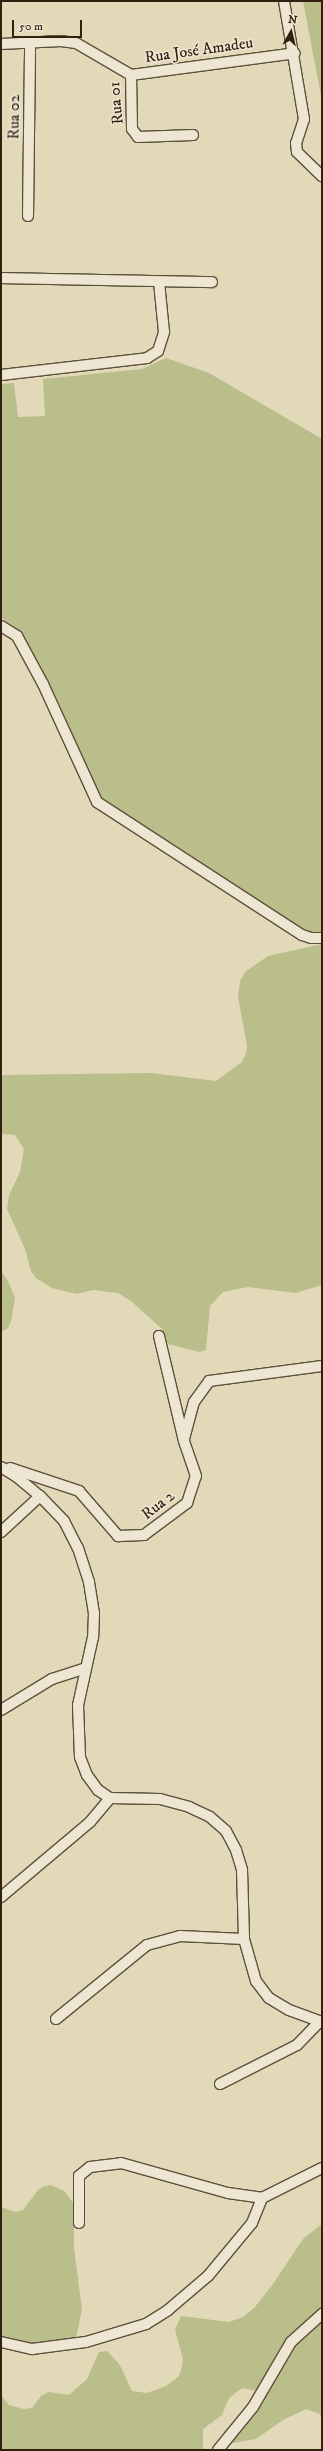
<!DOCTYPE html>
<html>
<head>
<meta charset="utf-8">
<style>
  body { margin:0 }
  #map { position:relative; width:323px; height:2451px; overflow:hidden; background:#e2d9b9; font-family:"IM FELL DW Pica",serif }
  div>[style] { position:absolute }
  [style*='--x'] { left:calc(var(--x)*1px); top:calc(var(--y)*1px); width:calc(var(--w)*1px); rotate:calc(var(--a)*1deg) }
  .green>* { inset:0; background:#b9be8b }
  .roads { filter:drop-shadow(1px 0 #5f4f3a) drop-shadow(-1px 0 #5f4f3a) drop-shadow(0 1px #5f4f3a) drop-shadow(0 -1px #5f4f3a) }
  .minor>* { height:10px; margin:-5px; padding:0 5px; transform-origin:5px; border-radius:5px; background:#ece6d2 }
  span { translate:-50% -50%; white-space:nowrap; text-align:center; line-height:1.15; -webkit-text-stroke:3px #ece6d2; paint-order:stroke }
  .street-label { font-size:16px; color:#332110 }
  .frame { position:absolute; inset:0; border:2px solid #332110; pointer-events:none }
  .north { position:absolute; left:271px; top:12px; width:40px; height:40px; -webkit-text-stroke:3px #ece6d2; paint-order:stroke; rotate:8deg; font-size:11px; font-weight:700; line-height:16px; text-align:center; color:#332110 }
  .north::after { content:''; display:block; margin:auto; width:14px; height:18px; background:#332110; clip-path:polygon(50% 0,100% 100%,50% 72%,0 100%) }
  .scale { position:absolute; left:12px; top:20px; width:70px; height:18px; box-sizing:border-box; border:2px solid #332110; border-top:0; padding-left:5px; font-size:12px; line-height:14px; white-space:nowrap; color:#332110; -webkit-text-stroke:3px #ece6d2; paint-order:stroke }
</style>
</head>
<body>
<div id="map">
  <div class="green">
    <div style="clip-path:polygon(303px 1px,322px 1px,321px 96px)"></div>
    <div style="clip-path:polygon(166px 358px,209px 373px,322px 439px,322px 932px,314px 934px,303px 929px,101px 802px,43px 676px,14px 627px,1px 617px,1px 384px,14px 383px,18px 417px,45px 416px,43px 379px,142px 369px)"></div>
    <div style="clip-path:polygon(322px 944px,322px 1285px,296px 1293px,248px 1287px,223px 1292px,210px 1306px,206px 1350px,199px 1352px,168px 1344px,163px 1336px,162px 1329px,131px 1301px,118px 1293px,93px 1290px,77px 1294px,52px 1288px,36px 1278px,31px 1271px,25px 1249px,7px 1209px,9px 1195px,20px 1172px,24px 1149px,15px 1135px,1px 1134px,1px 1075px,151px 1073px,216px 1081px,242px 1062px,246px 1053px,247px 1046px,238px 997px,240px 981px,245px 972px,268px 956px)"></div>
    <div style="clip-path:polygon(1px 1271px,8px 1281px,15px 1298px,11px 1321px,8px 1328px,1px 1332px)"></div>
    <div style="clip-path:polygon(51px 2185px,64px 2191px,74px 2204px,74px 2248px,82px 2310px,76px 2338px,63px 2350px,56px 2351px,1px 2338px,1px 2207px,15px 2212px,23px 2210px,38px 2190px,44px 2186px)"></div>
    <div style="clip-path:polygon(322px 2224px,322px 2420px,320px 2414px,306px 2409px,283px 2420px,256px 2439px,233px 2443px,226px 2439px,224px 2431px,248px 2411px,258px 2391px,242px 2388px,229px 2398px,222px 2415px,203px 2429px,203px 2450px,1px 2450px,1px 2395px,9px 2405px,24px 2409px,32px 2408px,41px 2396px,48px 2392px,69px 2395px,87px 2379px,99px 2352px,107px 2351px,120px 2365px,132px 2391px,147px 2393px,166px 2386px,179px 2376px,182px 2366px,183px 2359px,175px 2330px,181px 2316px,229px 2322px,243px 2317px,255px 2307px,273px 2284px,303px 2239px)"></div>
  </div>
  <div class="roads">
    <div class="minor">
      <div style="--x:284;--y:1;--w:120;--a:80.4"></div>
      <div style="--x:304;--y:119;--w:25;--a:108"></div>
      <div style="--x:296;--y:143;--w:9;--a:84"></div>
      <div style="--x:297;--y:152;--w:35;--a:44"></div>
      <div style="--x:1;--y:44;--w:60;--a:-2.9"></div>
      <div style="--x:61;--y:41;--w:15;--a:8"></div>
      <div style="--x:76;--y:43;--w:64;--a:30.2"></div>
      <div style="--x:131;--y:75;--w:165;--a:-7.6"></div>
      <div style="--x:131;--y:75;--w:54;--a:88.9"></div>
      <div style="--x:132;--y:129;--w:10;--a:53"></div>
      <div style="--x:138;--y:137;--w:55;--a:-2.1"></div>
      <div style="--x:28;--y:216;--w:173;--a:-89.3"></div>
      <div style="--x:1;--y:278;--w:211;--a:1.1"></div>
      <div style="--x:1;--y:375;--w:147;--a:-6.6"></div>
      <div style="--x:147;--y:358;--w:13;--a:-32"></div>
      <div style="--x:158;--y:351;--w:20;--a:-72"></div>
      <div style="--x:164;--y:332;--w:50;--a:-95.7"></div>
      <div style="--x:1;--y:626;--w:19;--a:32"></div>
      <div style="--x:17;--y:636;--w:55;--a:61.6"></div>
      <div style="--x:43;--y:684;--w:130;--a:65.4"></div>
      <div style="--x:97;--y:802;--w:244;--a:33"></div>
      <div style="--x:302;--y:935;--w:9;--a:18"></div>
      <div style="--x:311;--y:938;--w:11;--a:0"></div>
      <div style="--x:184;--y:1439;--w:38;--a:-75"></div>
      <div style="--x:194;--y:1402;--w:26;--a:-54"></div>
      <div style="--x:209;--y:1381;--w:114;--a:-7.6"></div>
      <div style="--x:1;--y:1467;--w:19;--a:32"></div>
      <div style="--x:17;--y:1477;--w:30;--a:40"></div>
      <div style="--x:40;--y:1496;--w:35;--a:46"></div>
      <div style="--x:64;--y:1521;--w:30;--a:63"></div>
      <div style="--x:78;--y:1548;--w:36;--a:72"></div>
      <div style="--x:89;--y:1582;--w:31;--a:81"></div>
      <div style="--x:94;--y:1613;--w:24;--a:92"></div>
      <div style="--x:93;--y:1637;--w:70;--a:102.4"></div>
      <div style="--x:78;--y:1705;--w:52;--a:87.8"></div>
      <div style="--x:80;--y:1757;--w:19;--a:69"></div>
      <div style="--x:87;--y:1775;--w:19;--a:54"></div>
      <div style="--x:98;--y:1790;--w:14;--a:34"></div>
      <div style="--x:110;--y:1798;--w:50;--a:1.1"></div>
      <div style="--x:160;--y:1799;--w:30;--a:15"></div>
      <div style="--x:189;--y:1807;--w:23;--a:25"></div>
      <div style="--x:210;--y:1817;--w:21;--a:41"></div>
      <div style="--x:226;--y:1831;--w:21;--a:62"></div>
      <div style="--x:236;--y:1850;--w:21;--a:73"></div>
      <div style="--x:242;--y:1870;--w:69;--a:88.3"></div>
      <div style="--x:244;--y:1939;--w:44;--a:74.1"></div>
      <div style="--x:256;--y:1981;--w:21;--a:53"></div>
      <div style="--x:269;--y:1998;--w:23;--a:31"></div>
      <div style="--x:289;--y:2010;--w:35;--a:20"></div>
      <div style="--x:10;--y:1468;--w:73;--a:18.4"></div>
      <div style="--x:79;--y:1491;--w:60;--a:49.1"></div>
      <div style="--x:118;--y:1536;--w:26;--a:-2"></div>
      <div style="--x:144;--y:1535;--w:54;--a:-36.7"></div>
      <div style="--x:187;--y:1503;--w:28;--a:-72"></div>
      <div style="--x:196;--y:1476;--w:37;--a:-109"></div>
      <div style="--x:184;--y:1441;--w:108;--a:-103.4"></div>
      <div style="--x:1;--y:1532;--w:53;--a:-42.7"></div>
      <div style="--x:1;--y:1710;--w:60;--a:-31.3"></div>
      <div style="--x:52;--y:1679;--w:35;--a:-18"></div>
      <div style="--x:1;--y:1897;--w:116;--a:-40.1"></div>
      <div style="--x:90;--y:1822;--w:31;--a:-50"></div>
      <div style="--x:56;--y:2019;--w:117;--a:-39.1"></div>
      <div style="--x:147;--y:1945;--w:34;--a:-15"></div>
      <div style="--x:180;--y:1936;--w:64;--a:2.7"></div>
      <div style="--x:220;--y:2084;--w:86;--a:-26.9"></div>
      <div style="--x:297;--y:2045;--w:32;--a:-46"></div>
      <div style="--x:79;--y:2223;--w:47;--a:-90"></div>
      <div style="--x:79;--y:2176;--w:14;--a:-39"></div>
      <div style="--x:90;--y:2167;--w:31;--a:-7"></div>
      <div style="--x:121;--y:2163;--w:111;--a:15.7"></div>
      <div style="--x:228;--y:2193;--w:34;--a:8"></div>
      <div style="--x:1;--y:2342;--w:32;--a:13"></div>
      <div style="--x:32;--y:2349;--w:54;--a:-7.4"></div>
      <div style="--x:86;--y:2342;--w:63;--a:-16.7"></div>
      <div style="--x:146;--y:2324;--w:26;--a:-32"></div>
      <div style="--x:168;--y:2310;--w:52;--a:-40.4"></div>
      <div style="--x:208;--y:2276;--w:69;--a:-50.3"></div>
      <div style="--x:252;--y:2223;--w:27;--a:-68"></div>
      <div style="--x:262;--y:2198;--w:67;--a:-26.6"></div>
      <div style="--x:218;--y:2450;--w:55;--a:-50.9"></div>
      <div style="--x:253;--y:2407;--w:75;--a:-59.7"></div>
      <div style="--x:291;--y:2342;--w:42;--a:-42.1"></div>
    </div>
  </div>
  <div class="street-label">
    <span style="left:199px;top:50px;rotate:-8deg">Rua José Amadeu</span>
    <span style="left:116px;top:103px;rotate:-95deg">Rua 01</span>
    <span style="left:14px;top:117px;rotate:-89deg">Rua 02</span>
    <span style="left:158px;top:1505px;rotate:-38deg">Rua 2</span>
  </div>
  <div class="frame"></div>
  <div class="north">N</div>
  <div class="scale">50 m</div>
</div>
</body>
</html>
